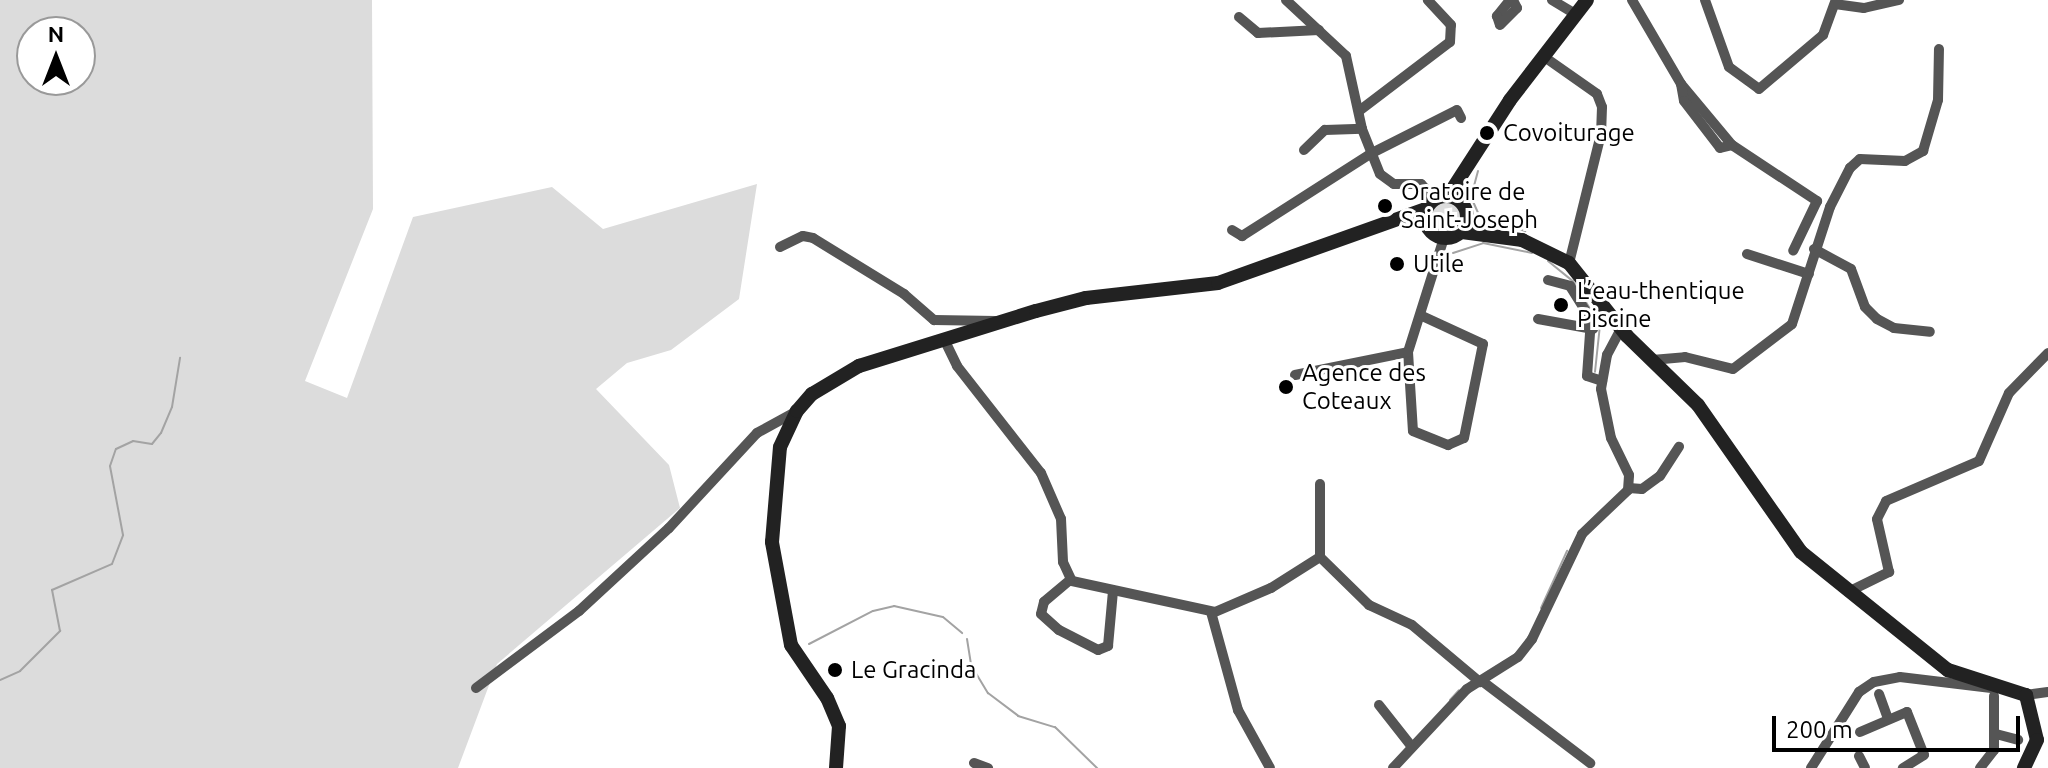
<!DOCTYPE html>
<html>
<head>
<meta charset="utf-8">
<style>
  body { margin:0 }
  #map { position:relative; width:2048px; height:768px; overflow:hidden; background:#fff; font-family:Ubuntu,sans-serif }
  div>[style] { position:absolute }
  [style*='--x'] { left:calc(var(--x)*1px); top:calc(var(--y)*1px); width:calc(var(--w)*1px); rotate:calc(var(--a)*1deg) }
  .green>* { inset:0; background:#dcdcdc }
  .round { border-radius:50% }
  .stream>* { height:2px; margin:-1px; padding:0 1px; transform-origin:1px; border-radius:1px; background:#a3a3a3 }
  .street>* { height:10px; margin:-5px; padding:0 5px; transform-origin:5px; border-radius:5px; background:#555 }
  .secondary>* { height:14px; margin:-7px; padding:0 7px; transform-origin:7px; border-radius:7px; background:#222 }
  .secondary>.ring { margin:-7px; padding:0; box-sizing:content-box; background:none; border:14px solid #222; border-radius:50% }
  .dots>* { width:22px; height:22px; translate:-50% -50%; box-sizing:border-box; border:4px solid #fff; border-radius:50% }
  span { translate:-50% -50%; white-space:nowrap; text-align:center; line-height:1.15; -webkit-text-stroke:6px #fff; paint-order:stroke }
  .poi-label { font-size:24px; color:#000 }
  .left { translate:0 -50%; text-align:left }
  .north { position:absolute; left:16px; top:16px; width:80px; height:80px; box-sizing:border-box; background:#fff; border:2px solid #999; border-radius:50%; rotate:0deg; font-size:22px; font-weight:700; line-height:32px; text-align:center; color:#000 }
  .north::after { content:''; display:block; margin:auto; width:28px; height:36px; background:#000; clip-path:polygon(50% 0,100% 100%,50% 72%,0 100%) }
  .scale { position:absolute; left:1772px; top:716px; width:248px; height:36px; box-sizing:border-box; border:4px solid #000; border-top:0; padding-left:10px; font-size:24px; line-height:28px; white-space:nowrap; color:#000; -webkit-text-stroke:6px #fff; paint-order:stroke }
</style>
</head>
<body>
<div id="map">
  <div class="green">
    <div style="clip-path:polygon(evenodd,0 0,372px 0,373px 209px,305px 381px,347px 398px,413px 217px,552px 187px,603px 229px,757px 184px,739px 299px,671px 350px,627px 363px,596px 389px,669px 465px,680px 508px,497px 664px,458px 768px,0 768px,0 0,32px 32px,80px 32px,80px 80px,32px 80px,32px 32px)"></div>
    <div class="round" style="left:1431px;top:202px;width:30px;height:30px"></div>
  </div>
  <div class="stream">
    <div style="--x:1478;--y:171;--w:27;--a:105"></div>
    <div style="--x:1471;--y:197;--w:20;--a:66"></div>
    <div style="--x:1479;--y:215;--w:49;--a:19.2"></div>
    <div style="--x:1453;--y:253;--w:32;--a:-18"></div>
    <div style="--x:1483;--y:243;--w:50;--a:11.5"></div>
    <div style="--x:1548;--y:261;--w:32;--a:39"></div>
    <div style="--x:1573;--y:281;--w:52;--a:58.5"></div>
    <div style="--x:1600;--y:325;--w:47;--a:96.1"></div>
    <div style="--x:1541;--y:608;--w:63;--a:-65.5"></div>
    <div style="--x:967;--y:639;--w:26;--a:81"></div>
    <div style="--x:971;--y:665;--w:33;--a:59"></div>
    <div style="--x:988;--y:693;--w:38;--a:37"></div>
    <div style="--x:1018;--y:716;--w:39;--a:17"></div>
    <div style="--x:1055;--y:727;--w:59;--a:44.3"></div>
    <div style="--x:809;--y:644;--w:72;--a:-27.3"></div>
    <div style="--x:873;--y:611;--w:22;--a:-13"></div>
    <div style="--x:894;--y:606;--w:50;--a:12.7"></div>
    <div style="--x:943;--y:617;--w:25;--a:40"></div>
    <div style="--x:0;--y:680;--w:22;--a:-24"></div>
    <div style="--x:20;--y:671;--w:57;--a:-45"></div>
    <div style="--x:60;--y:631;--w:42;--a:-101"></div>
    <div style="--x:52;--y:590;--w:65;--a:-23.4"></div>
    <div style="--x:112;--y:564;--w:31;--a:-69"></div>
    <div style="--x:123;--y:535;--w:70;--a:-100.7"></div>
    <div style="--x:110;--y:466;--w:18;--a:-71"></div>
    <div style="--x:116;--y:449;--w:19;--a:-25"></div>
    <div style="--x:133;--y:441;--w:19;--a:9"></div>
    <div style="--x:152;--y:444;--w:14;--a:-51"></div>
    <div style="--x:161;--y:433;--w:28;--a:-67"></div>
    <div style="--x:172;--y:407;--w:50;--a:-80.7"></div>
    <div style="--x:1450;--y:700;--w:13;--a:-48"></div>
  </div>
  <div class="street">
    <div style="--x:1286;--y:0;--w:82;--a:43"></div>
    <div style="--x:1346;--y:56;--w:75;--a:77.6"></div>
    <div style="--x:1362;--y:129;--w:48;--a:68.2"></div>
    <div style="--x:1380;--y:174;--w:17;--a:36"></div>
    <div style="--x:1394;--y:184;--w:27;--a:0"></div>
    <div style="--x:1421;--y:184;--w:21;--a:47"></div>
    <div style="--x:1510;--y:0;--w:21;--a:129"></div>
    <div style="--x:1497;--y:16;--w:9;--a:72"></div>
    <div style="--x:1500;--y:25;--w:24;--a:-45"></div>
    <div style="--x:1517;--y:8;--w:9;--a:-117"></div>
    <div style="--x:1552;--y:0;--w:26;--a:31"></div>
    <div style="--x:1632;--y:0;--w:97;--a:59.7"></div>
    <div style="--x:1681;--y:84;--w:80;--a:50.1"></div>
    <div style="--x:1732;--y:145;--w:102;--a:33.4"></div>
    <div style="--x:1817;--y:201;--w:55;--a:115.6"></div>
    <div style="--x:1705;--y:0;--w:71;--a:70.3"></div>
    <div style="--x:1729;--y:67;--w:37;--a:36"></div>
    <div style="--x:1759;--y:89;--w:84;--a:-40.2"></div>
    <div style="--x:1823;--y:35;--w:37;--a:-70"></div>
    <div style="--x:1835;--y:4;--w:29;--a:8"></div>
    <div style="--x:1864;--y:8;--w:36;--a:-13"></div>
    <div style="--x:1239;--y:17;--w:25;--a:40"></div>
    <div style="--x:1258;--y:33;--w:61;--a:-2.8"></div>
    <div style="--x:1543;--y:56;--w:66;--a:35.1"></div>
    <div style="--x:1597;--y:94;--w:14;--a:69"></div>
    <div style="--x:1602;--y:107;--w:27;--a:92"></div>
    <div style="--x:1601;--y:134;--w:133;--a:103.9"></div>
    <div style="--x:1681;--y:84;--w:17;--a:80"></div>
    <div style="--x:1684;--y:101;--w:59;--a:52.5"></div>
    <div style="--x:1720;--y:148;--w:12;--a:-14"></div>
    <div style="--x:1359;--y:111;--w:114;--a:-37.2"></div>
    <div style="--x:1450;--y:42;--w:17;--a:-87"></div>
    <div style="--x:1451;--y:25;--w:34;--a:-133"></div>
    <div style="--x:1304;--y:150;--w:29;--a:-44"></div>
    <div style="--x:1325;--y:130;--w:37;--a:-2"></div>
    <div style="--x:1232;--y:230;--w:12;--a:31"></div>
    <div style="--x:1242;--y:236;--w:152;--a:-32.6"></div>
    <div style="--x:1370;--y:154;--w:97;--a:-26.8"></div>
    <div style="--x:1457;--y:110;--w:9;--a:63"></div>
    <div style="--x:780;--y:247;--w:25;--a:-26"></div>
    <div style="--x:803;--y:236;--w:10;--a:11"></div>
    <div style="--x:813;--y:238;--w:107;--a:31.6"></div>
    <div style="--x:904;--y:294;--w:40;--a:41"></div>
    <div style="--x:934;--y:320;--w:62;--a:0.9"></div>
    <div style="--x:1814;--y:249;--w:42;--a:28.4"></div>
    <div style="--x:1851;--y:269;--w:40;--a:69.8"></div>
    <div style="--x:1865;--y:307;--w:17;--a:45"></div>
    <div style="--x:1877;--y:319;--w:19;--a:28"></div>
    <div style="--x:1894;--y:328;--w:36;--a:6"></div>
    <div style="--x:1747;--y:254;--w:65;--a:17.9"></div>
    <div style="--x:1548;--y:280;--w:23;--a:15"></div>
    <div style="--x:1570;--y:286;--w:39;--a:58"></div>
    <div style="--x:1591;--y:319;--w:57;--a:94"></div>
    <div style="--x:1587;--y:376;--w:16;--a:18"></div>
    <div style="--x:1538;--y:319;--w:56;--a:10.3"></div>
    <div style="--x:944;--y:339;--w:30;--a:64"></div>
    <div style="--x:957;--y:366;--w:136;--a:51.9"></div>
    <div style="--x:1041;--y:473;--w:50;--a:66.5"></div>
    <div style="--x:1061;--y:519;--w:43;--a:87.3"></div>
    <div style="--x:1063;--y:562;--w:21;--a:65"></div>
    <div style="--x:1072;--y:581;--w:146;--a:12.2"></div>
    <div style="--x:1215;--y:612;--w:61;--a:-23.2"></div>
    <div style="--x:1271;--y:588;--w:58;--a:-32.3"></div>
    <div style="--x:1320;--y:557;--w:69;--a:44.4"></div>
    <div style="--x:1369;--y:605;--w:47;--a:24.9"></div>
    <div style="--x:1412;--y:625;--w:89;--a:40"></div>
    <div style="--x:1408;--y:352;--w:79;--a:86.4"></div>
    <div style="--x:1413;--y:431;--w:38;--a:22"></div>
    <div style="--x:1448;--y:445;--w:17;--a:-24"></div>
    <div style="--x:1464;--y:438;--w:96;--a:-78.6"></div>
    <div style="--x:1483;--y:344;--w:67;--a:-155.3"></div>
    <div style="--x:1652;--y:360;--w:33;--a:-5"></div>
    <div style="--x:1685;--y:357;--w:49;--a:14"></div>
    <div style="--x:1733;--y:369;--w:74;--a:-37.3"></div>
    <div style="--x:1792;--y:324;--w:123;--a:-72"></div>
    <div style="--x:1830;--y:207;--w:44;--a:-62.9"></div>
    <div style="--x:1850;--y:168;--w:13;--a:-42"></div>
    <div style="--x:1860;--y:159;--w:45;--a:2.5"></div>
    <div style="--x:1905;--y:161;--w:21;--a:-29"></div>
    <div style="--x:1923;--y:151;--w:53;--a:-73.6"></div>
    <div style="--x:1938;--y:100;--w:51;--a:-88.9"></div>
    <div style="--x:1295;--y:375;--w:115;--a:-11.5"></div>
    <div style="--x:1408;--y:352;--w:120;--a:-72.5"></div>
    <div style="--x:1320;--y:484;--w:73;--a:90"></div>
    <div style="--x:1629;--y:488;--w:13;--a:4"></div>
    <div style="--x:1642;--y:489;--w:22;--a:-36"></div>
    <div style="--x:1660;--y:476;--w:35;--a:-57"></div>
    <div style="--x:1070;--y:580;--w:34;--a:140"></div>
    <div style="--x:1044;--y:602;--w:12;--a:104"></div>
    <div style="--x:1041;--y:614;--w:24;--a:42"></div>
    <div style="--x:1059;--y:630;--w:44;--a:27.1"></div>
    <div style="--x:1098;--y:650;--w:11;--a:-22"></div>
    <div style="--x:1108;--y:646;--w:55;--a:-84.8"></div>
    <div style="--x:1848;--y:592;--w:46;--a:-26"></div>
    <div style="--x:1889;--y:572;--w:54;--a:-102.8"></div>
    <div style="--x:1877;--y:519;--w:20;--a:-63"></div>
    <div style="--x:1886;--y:501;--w:101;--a:-23.3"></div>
    <div style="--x:1979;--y:461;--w:74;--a:-66.2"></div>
    <div style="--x:2009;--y:393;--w:56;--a:-45.7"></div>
    <div style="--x:1211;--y:612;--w:102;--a:74.6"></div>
    <div style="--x:1238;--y:710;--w:66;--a:61.1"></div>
    <div style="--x:1482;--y:681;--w:136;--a:37.2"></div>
    <div style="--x:476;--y:688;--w:129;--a:-36.8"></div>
    <div style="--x:579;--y:611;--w:122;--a:-42.7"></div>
    <div style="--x:669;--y:528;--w:129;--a:-47.2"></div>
    <div style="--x:757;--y:433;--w:46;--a:-28.8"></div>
    <div style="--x:1879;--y:694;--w:23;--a:70"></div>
    <div style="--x:2026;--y:695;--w:22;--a:-8"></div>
    <div style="--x:1379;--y:705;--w:53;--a:51.8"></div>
    <div style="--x:1860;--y:732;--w:51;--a:-23.1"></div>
    <div style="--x:1907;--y:712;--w:46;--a:68.4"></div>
    <div style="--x:1924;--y:755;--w:25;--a:148"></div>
    <div style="--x:1996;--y:734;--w:23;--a:15"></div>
    <div style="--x:1859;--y:756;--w:13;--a:63"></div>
    <div style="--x:974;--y:763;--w:15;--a:20"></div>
    <div style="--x:1393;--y:768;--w:108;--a:-46.9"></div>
    <div style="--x:1467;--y:689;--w:60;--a:-32.1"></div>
    <div style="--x:1518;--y:657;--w:23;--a:-52"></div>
    <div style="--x:1532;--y:639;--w:116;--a:-64.5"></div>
    <div style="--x:1582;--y:534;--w:64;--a:-43.7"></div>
    <div style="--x:1628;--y:490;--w:15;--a:-86"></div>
    <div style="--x:1629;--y:475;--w:41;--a:-115.9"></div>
    <div style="--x:1611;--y:438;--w:50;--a:-101.5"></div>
    <div style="--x:1601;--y:389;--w:35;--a:-80"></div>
    <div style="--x:1607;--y:355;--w:30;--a:-62"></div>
    <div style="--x:1811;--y:768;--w:90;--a:-57.7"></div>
    <div style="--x:1859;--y:692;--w:18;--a:-34"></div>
    <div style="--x:1874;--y:682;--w:26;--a:-11"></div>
    <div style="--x:1900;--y:677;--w:92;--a:6.9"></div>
    <div style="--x:1980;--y:768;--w:23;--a:-52"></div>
    <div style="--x:1994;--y:750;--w:54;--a:-90"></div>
  </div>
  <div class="secondary">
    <div class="ring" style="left:1425px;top:196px;width:28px;height:28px"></div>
    <div style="--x:1448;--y:196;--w:114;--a:-57.1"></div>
    <div style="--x:1510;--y:100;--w:126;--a:-52.4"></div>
    <div style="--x:1462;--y:232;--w:61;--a:7.6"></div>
    <div style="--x:1522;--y:240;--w:52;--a:26.1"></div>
    <div style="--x:1569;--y:263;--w:93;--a:51.5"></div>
    <div style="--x:1627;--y:336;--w:99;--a:44.2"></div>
    <div style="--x:1698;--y:405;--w:179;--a:55"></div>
    <div style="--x:1801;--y:552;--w:189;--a:38.8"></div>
    <div style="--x:1948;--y:670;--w:82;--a:17.8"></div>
    <div style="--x:2026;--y:695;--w:46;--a:76.3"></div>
    <div style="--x:2037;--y:740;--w:31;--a:115"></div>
    <div style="--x:836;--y:768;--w:42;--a:-85.9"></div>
    <div style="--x:839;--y:726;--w:30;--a:-113"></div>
    <div style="--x:827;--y:698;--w:64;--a:-124.2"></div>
    <div style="--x:791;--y:645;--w:105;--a:-100.5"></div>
    <div style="--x:772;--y:542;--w:95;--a:-85.2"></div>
    <div style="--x:780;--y:447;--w:40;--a:-65"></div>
    <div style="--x:797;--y:411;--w:23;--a:-49"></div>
    <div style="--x:812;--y:394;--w:55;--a:-30.8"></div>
    <div style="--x:859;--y:366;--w:185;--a:-17.3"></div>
    <div style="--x:1036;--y:311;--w:52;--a:-14.6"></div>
    <div style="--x:1086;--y:298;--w:133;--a:-6.5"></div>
    <div style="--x:1218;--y:283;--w:221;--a:-19.6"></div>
  </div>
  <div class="dots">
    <div style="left:1487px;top:133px;background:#000"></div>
    <div style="left:1385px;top:206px;background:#000"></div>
    <div style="left:1397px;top:264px;background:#000"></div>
    <div style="left:1561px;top:305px;background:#000"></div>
    <div style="left:1286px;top:387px;background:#000"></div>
    <div style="left:835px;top:670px;background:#000"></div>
  </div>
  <div class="poi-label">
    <span class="left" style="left:1503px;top:133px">Covoiturage</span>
    <span class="left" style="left:1401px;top:206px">Oratoire de<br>Saint-Joseph</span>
    <span class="left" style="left:1413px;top:264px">Utile</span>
    <span class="left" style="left:1577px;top:305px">L’eau-thentique<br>Piscine</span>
    <span class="left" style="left:1302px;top:387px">Agence des<br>Coteaux</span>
    <span class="left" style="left:851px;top:670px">Le Gracinda</span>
  </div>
  <div class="north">N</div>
  <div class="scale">200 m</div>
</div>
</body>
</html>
